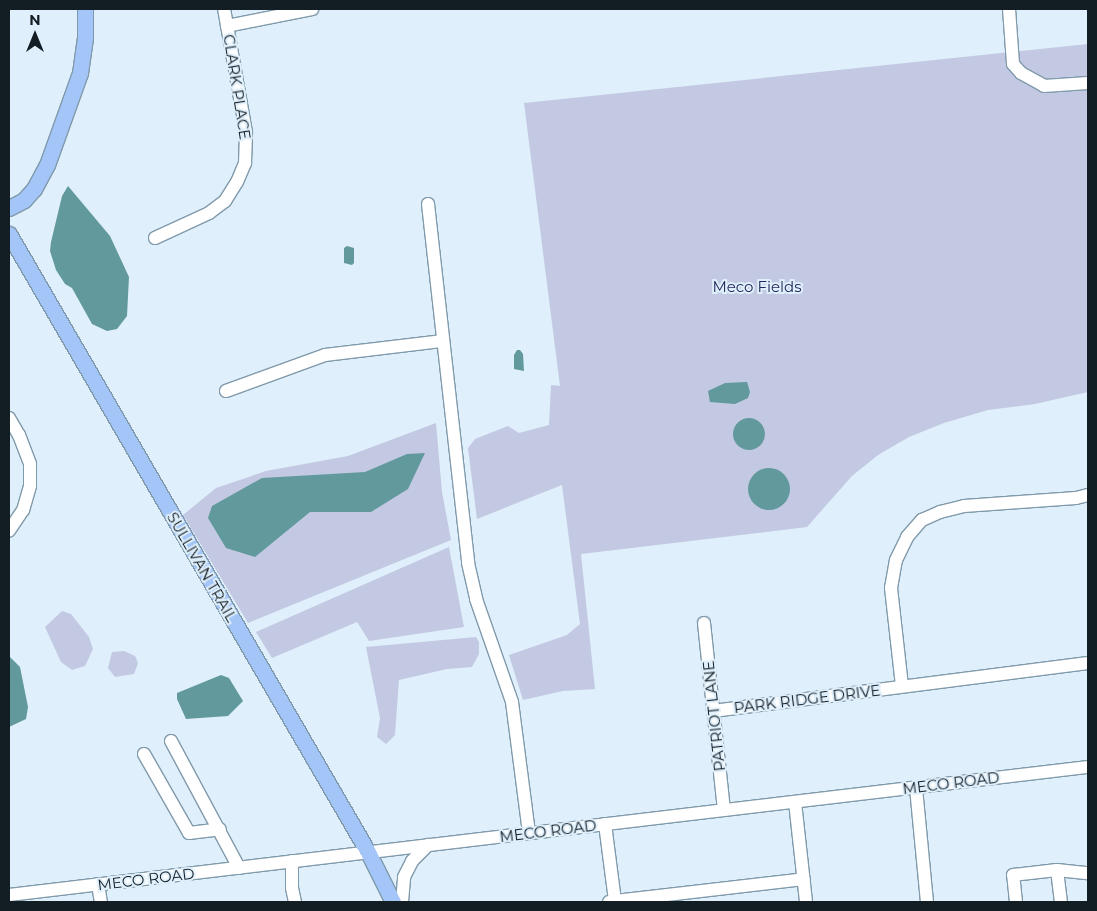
<!DOCTYPE html>
<html>
<head>
<meta charset="utf-8">
<style>
  body { margin:0 }
  #map { position:relative; width:1097px; height:911px; overflow:hidden; background:#dfeffb; font-family:Montserrat,sans-serif }
  div>[style] { position:absolute }
  [style*='--x'] { left:calc(var(--x)*1px); top:calc(var(--y)*1px); width:calc(var(--w)*1px); rotate:calc(var(--a)*1deg) }
  .green>* { inset:0; background:#c3c9e2 }
  .water>* { inset:0; background:#62999d }
  .round { border-radius:50% }
  .roads { filter:drop-shadow(1px 0 #809aab) drop-shadow(-1px 0 #809aab) drop-shadow(0 1px #809aab) drop-shadow(0 -1px #809aab) }
  .minor>* { height:12px; margin:-6px; padding:0 6px; transform-origin:6px; border-radius:6px; background:#fff }
  .major>* { height:15px; margin:-7.5px; padding:0 7.5px; transform-origin:7.5px; border-radius:7.5px; background:#a3c5f7 }
  span { translate:-50% -50%; white-space:nowrap; text-align:center; line-height:1.15; -webkit-text-stroke:4px #dfeffb; paint-order:stroke }
  .street-label { font-size:15px; color:#131d24 }
  .park-label { font-size:15px; color:#24295b }
  .frame { position:absolute; inset:0; border:10px solid #131d24; pointer-events:none }
  .north { position:absolute; left:10px; top:10px; width:50px; height:50px; -webkit-text-stroke:4px #dfeffb; paint-order:stroke; rotate:0deg; font-size:14px; font-weight:700; line-height:20px; text-align:center; color:#131d24 }
  .north::after { content:''; display:block; margin:auto; width:18px; height:22px; background:#131d24; clip-path:polygon(50% 0,100% 100%,50% 72%,0 100%) }
</style>
</head>
<body>
<div id="map">
  <div class="green">
    <div style="clip-path:polygon(1088px 44px,1088px 392px,1035px 404px,988px 410px,944px 423px,909px 437px,878px 455px,852px 476px,807px 527px,581px 554px,595px 689px,563px 691px,523px 700px,509px 655px,567px 635px,580px 624px,562px 485px,477px 519px,468px 448px,475px 439px,508px 426px,519px 433px,549px 425px,551px 385px,560px 386px,524px 103px)"></div>
    <div style="clip-path:polygon(436px 423px,442px 492px,451px 540px,248px 623px,183px 515px,216px 488px,266px 471px,348px 456px)"></div>
    <div style="clip-path:polygon(449px 547px,464px 627px,369px 641px,357px 622px,272px 658px,256px 632px)"></div>
    <div style="clip-path:polygon(62px 611px,71px 614px,89px 637px,93px 649px,85px 666px,72px 670px,61px 662px,45px 627px)"></div>
    <div style="clip-path:polygon(476px 637px,479px 642px,479px 654px,472px 667px,447px 669px,399px 680px,395px 735px,386px 744px,377px 737px,380px 718px,366px 647px)"></div>
    <div style="clip-path:polygon(124px 651px,135px 656px,138px 663px,134px 674px,115px 677px,108px 668px,112px 652px)"></div>
  </div>
  <div class="water">
    <div style="clip-path:polygon(68px 186px,110px 236px,129px 277px,127px 316px,117px 329px,107px 331px,92px 324px,72px 288px,65px 284px,56px 270px,50px 251px,51px 242px,62px 196px)"></div>
    <div style="clip-path:polygon(347px 246px,354px 248px,354px 263px,352px 265px,344px 263px,344px 248px)"></div>
    <div style="clip-path:polygon(517px 350px,520px 350px,523px 354px,524px 371px,514px 369px,514px 355px)"></div>
    <div style="clip-path:polygon(747px 382px,750px 392px,748px 398px,735px 404px,710px 402px,708px 391px,725px 383px)"></div>
    <div class="round" style="left:733px;top:418px;width:32px;height:32px"></div>
    <div style="clip-path:polygon(425px 453px,408px 489px,371px 512px,310px 512px,255px 557px,226px 548px,208px 518px,212px 506px,262px 478px,365px 472px,407px 454px)"></div>
    <div class="round" style="left:748px;top:468px;width:42px;height:42px"></div>
    <div style="clip-path:polygon(9px 656px,20px 667px,28px 707px,26px 719px,9px 727px)"></div>
    <div style="clip-path:polygon(221px 675px,229px 678px,243px 701px,228px 716px,186px 719px,177px 699px,177px 693px)"></div>
  </div>
  <div class="roads">
    <div class="minor">
      <div style="--x:1009;--y:9;--w:55;--a:85.8"></div>
      <div style="--x:1013;--y:64;--w:12;--a:48"></div>
      <div style="--x:1021;--y:73;--w:26;--a:29"></div>
      <div style="--x:1044;--y:86;--w:44;--a:-3.9"></div>
      <div style="--x:227;--y:26;--w:87;--a:-11.3"></div>
      <div style="--x:428;--y:204;--w:361;--a:83.6"></div>
      <div style="--x:468;--y:563;--w:37;--a:77"></div>
      <div style="--x:476;--y:599;--w:109;--a:70.7"></div>
      <div style="--x:512;--y:702;--w:132;--a:82.6"></div>
      <div style="--x:155;--y:238;--w:60;--a:-24.8"></div>
      <div style="--x:209;--y:213;--w:20;--a:-37"></div>
      <div style="--x:225;--y:201;--w:22;--a:-58"></div>
      <div style="--x:237;--y:182;--w:21;--a:-67"></div>
      <div style="--x:245;--y:163;--w:31;--a:-88"></div>
      <div style="--x:246;--y:132;--w:125;--a:-100.1"></div>
      <div style="--x:226;--y:391;--w:105;--a:-20"></div>
      <div style="--x:325;--y:355;--w:119;--a:-6.8"></div>
      <div style="--x:9;--y:418;--w:20;--a:60"></div>
      <div style="--x:19;--y:435;--w:31;--a:69"></div>
      <div style="--x:30;--y:464;--w:22;--a:90"></div>
      <div style="--x:30;--y:486;--w:25;--a:106"></div>
      <div style="--x:23;--y:510;--w:25;--a:124"></div>
      <div style="--x:704;--y:623;--w:188;--a:83.9"></div>
      <div style="--x:902;--y:686;--w:99;--a:-96.4"></div>
      <div style="--x:891;--y:588;--w:28;--a:-80"></div>
      <div style="--x:896;--y:560;--w:25;--a:-64"></div>
      <div style="--x:907;--y:537;--w:23;--a:-49"></div>
      <div style="--x:922;--y:520;--w:20;--a:-24"></div>
      <div style="--x:940;--y:512;--w:25;--a:-14"></div>
      <div style="--x:964;--y:506;--w:112;--a:-4.1"></div>
      <div style="--x:1076;--y:498;--w:12;--a:-14"></div>
      <div style="--x:713;--y:711;--w:378;--a:-7.3"></div>
      <div style="--x:171;--y:741;--w:144;--a:61.8"></div>
      <div style="--x:144;--y:754;--w:91;--a:60.3"></div>
      <div style="--x:189;--y:833;--w:31;--a:-7"></div>
      <div style="--x:916;--y:788;--w:115;--a:84.5"></div>
      <div style="--x:795;--y:802;--w:101;--a:83.7"></div>
      <div style="--x:605;--y:824;--w:78;--a:82.6"></div>
      <div style="--x:615;--y:901;--w:6;--a:171"></div>
      <div style="--x:292;--y:861;--w:27;--a:90"></div>
      <div style="--x:292;--y:888;--w:14;--a:78"></div>
      <div style="--x:1057;--y:870;--w:31;--a:6"></div>
      <div style="--x:98;--y:884;--w:18;--a:81"></div>
      <div style="--x:9;--y:895;--w:1087;--a:-6.77"></div>
      <div style="--x:615;--y:901;--w:190;--a:-6.6"></div>
      <div style="--x:402;--y:902;--w:25;--a:-85"></div>
      <div style="--x:404;--y:877;--w:18;--a:-63"></div>
      <div style="--x:412;--y:861;--w:23;--a:-45"></div>
      <div style="--x:1016;--y:902;--w:27;--a:-96"></div>
      <div style="--x:1013;--y:875;--w:44;--a:-6.5"></div>
      <div style="--x:1057;--y:870;--w:32;--a:83"></div>
    </div>
    <div class="major">
      <div style="--x:9;--y:208;--w:17;--a:-28"></div>
      <div style="--x:24;--y:200;--w:15;--a:-48"></div>
      <div style="--x:34;--y:189;--w:27;--a:-62"></div>
      <div style="--x:47;--y:165;--w:98;--a:-70.3"></div>
      <div style="--x:80;--y:73;--w:36;--a:-82"></div>
      <div style="--x:85;--y:37;--w:28;--a:-90"></div>
      <div style="--x:9;--y:234;--w:715;--a:59.85"></div>
      <div style="--x:368;--y:852;--w:56;--a:63.4"></div>
    </div>
  </div>
  <div class="street-label">
    <span style="left:237px;top:87px;rotate:81deg">CLARK PLACE</span>
    <span style="left:202px;top:567px;rotate:60deg">SULLIVAN TRAIL</span>
    <span style="left:807px;top:699px;rotate:-7deg">PARK RIDGE DRIVE</span>
    <span style="left:714px;top:716px;rotate:-96deg">PATRIOT LANE</span>
    <span style="left:951px;top:783px;rotate:-7deg">MECO ROAD</span>
    <span style="left:548px;top:831px;rotate:-7deg">MECO ROAD</span>
    <span style="left:146px;top:879px;rotate:-7deg">MECO ROAD</span>
  </div>
  <div class="park-label">
    <span style="left:757px;top:287px">Meco Fields</span>
  </div>
  <div class="frame"></div>
  <div class="north">N</div>
</div>
</body>
</html>
